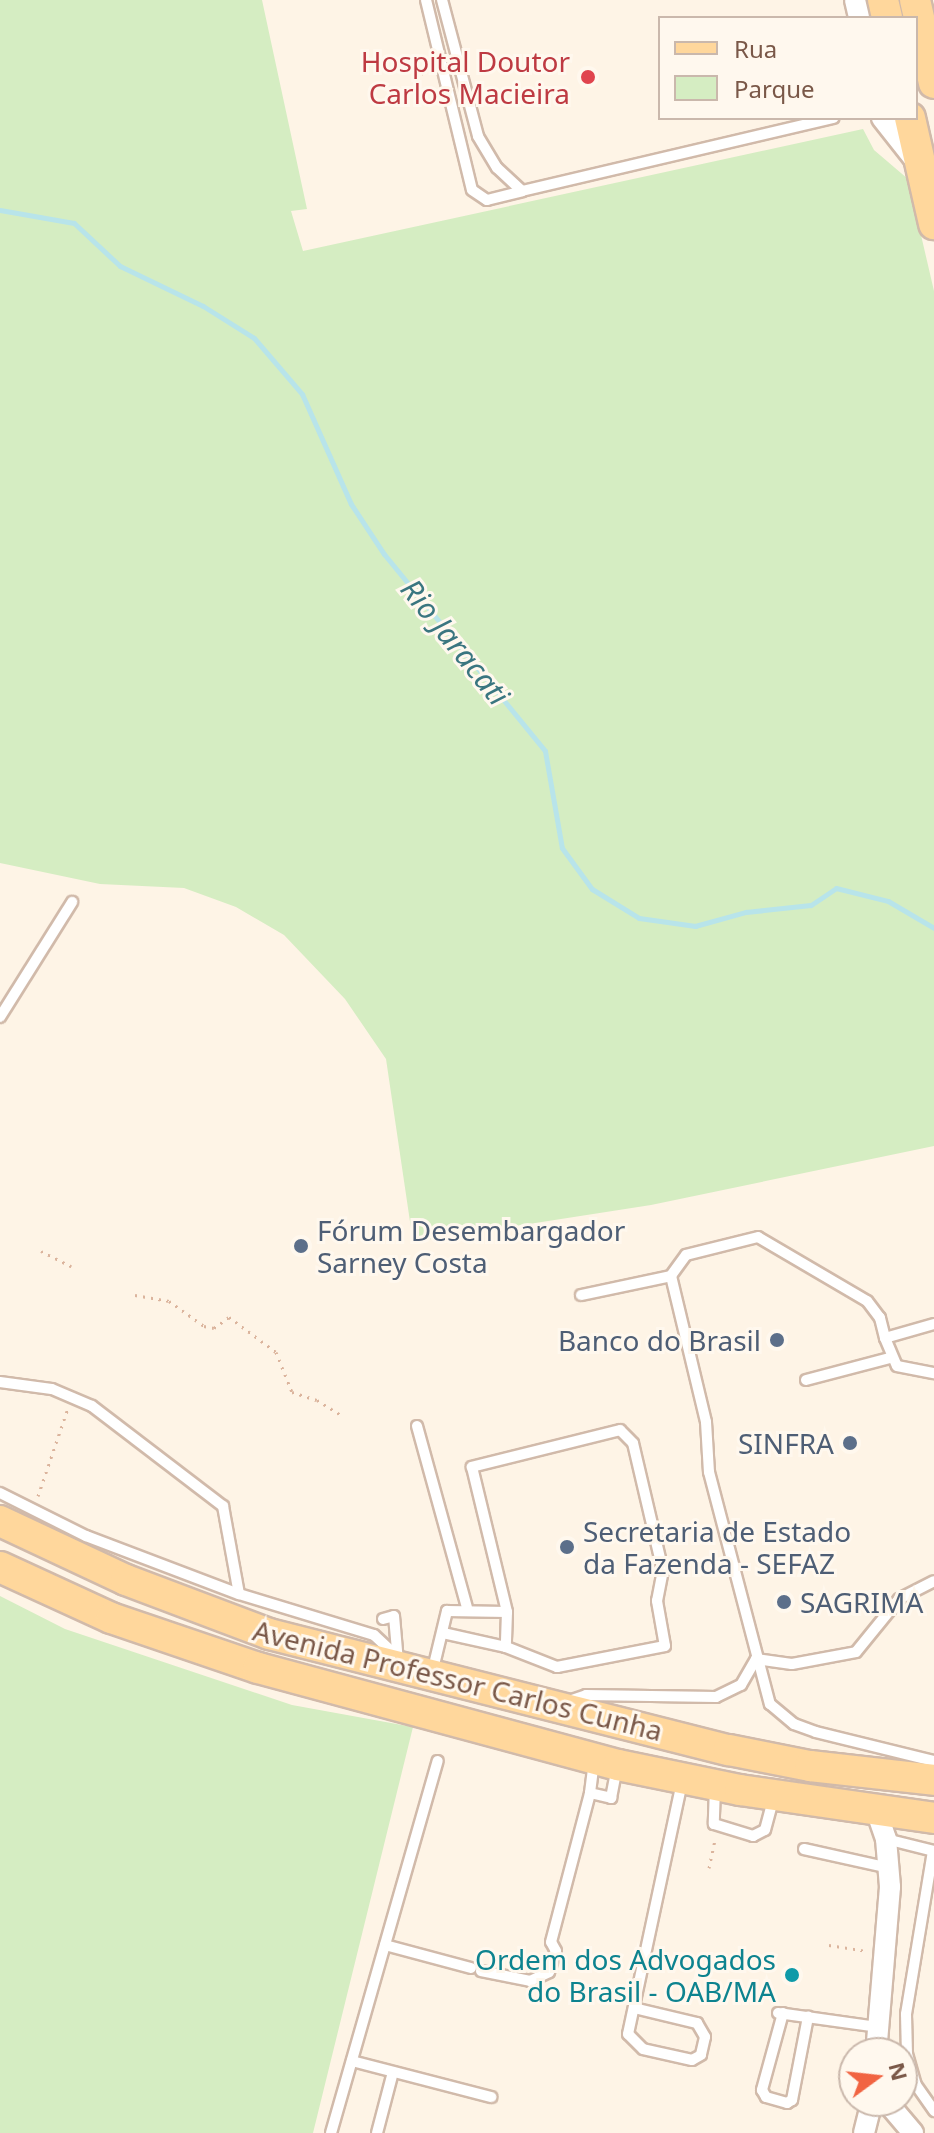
<!DOCTYPE html>
<html>
<head>
<meta charset="utf-8">
<style>
  body { margin:0 }
  #map { position:relative; width:934px; height:2133px; overflow:hidden; background:#fef4e6; font-family:"Noto Sans",sans-serif }
  div>[style] { position:absolute }
  [style*='--x'] { left:calc(var(--x)*1px); top:calc(var(--y)*1px); width:calc(var(--w)*1px); rotate:calc(var(--a)*1deg) }
  .green>* { inset:0; background:#d5edc2 }
  .stream>* { height:5px; margin:-2.5px; padding:0 2.5px; transform-origin:2.5px; border-radius:2.5px; background:#b8e4ea }
  .path>* { height:3px; margin-top:-1.5px; transform-origin:0; background:repeating-linear-gradient(90deg,#dbb49d 0 2px,transparent 0 8px) }
  .roads { filter:drop-shadow(2px 0 #d1baaa) drop-shadow(-2px 0 #d1baaa) drop-shadow(0 2px #d1baaa) drop-shadow(0 -2px #d1baaa) }
  .service>* { height:10px; margin:-5px; padding:0 5px; transform-origin:5px; border-radius:5px; background:#fff }
  .minor>* { height:20px; margin:-10px; padding:0 10px; transform-origin:10px; border-radius:10px; background:#fff }
  .primary>* { height:30px; margin:-15px; padding:0 15px; transform-origin:15px; border-radius:15px; background:#ffd79c }
  .dots>* { width:22px; height:22px; translate:-50% -50%; box-sizing:border-box; border:4px solid #fff8ee; border-radius:50% }
  span { translate:-50% -50%; white-space:nowrap; text-align:center; line-height:1.15; -webkit-text-stroke:6px #fff8ee; paint-order:stroke }
  .health-label { font-size:28px; color:#be3a42 }
  .right { translate:-100% -50%; text-align:right }
  .service-label { font-size:28px; color:#4e5e75 }
  .left { translate:0 -50%; text-align:left }
  .street-label { font-size:28px; color:#7a5848 }
  .culture-label { font-size:28px; color:#0d838f }
  .water-label { font-size:30px; color:#3a7680; font-style:italic }
  .legend { position:absolute; left:658px; top:16px; width:260px; height:104px; box-sizing:border-box; background:#fff8ee; border:2px solid #cab8ac; margin:0; padding:10px 14px; list-style:none; font-size:24px; color:#7a5848 }
  .legend li { display:flex; align-items:center; gap:16px; height:40px }
  .legend b { width:40px; border:2px solid #cab8ac }
  .north { position:absolute; left:838px; top:2037px; width:80px; height:80px; box-sizing:border-box; background:#fff8ee; border:2px solid #cab8ac; border-radius:50%; rotate:75deg; font-size:22px; font-weight:700; line-height:32px; text-align:center; color:#7a5848 }
  .north::after { content:''; display:block; margin:auto; width:28px; height:36px; background:#f16442; clip-path:polygon(50% 0,100% 100%,50% 72%,0 100%) }
</style>
</head>
<body>
<div id="map">
  <div class="green">
    <div style="clip-path:polygon(0 0,262px 0,307px 209px,291px 211px,303px 251px,863px 129px,874px 150px,908px 179px,934px 291px,934px 1146px,651px 1205px,413px 1242px,386px 1059px,345px 999px,284px 935px,236px 907px,184px 888px,100px 884px,0 863px)"></div>
    <div style="clip-path:polygon(0 1596px,65px 1629px,292px 1705px,413px 1727px,313px 2133px,0 2133px)"></div>
  </div>
  <div class="stream">
    <div style="--x:0;--y:210;--w:75;--a:10"></div>
    <div style="--x:74;--y:223;--w:63;--a:43.1"></div>
    <div style="--x:120;--y:266;--w:92;--a:25.7"></div>
    <div style="--x:203;--y:306;--w:60;--a:32.1"></div>
    <div style="--x:254;--y:338;--w:74;--a:49.4"></div>
    <div style="--x:302;--y:394;--w:120;--a:66"></div>
    <div style="--x:351;--y:504;--w:60;--a:56.6"></div>
    <div style="--x:384;--y:554;--w:254;--a:50.7"></div>
    <div style="--x:545;--y:751;--w:98;--a:80.1"></div>
    <div style="--x:562;--y:848;--w:51;--a:53.8"></div>
    <div style="--x:592;--y:889;--w:55;--a:31.7"></div>
    <div style="--x:639;--y:918;--w:57;--a:8.1"></div>
    <div style="--x:695;--y:926;--w:53;--a:-15.4"></div>
    <div style="--x:746;--y:912;--w:65;--a:-6.1"></div>
    <div style="--x:811;--y:905;--w:30;--a:-34"></div>
    <div style="--x:836;--y:888;--w:54;--a:14"></div>
    <div style="--x:888;--y:901;--w:53;--a:30.4"></div>
  </div>
  <div class="path">
    <div style="--x:421;--y:74;--w:11;--a:-34"></div>
    <div style="--x:41;--y:1251;--w:34;--a:27"></div>
    <div style="--x:135;--y:1295;--w:35;--a:10"></div>
    <div style="--x:169;--y:1301;--w:43;--a:35.5"></div>
    <div style="--x:204;--y:1326;--w:10;--a:11"></div>
    <div style="--x:214;--y:1328;--w:19;--a:-36"></div>
    <div style="--x:229;--y:1317;--w:59;--a:36.7"></div>
    <div style="--x:276;--y:1352;--w:43;--a:68.2"></div>
    <div style="--x:292;--y:1392;--w:26;--a:18"></div>
    <div style="--x:317;--y:1400;--w:31;--a:32"></div>
    <div style="--x:38;--y:1496;--w:93;--a:-71.2"></div>
    <div style="--x:709;--y:1868;--w:30;--a:-78"></div>
    <div style="--x:829;--y:1945;--w:36;--a:9"></div>
  </div>
  <div class="roads">
    <div class="service">
      <div style="--x:426;--y:0;--w:195;--a:76.4"></div>
      <div style="--x:472;--y:190;--w:18;--a:34"></div>
      <div style="--x:487;--y:200;--w:36;--a:-14"></div>
      <div style="--x:522;--y:191;--w:34;--a:-137"></div>
      <div style="--x:497;--y:168;--w:37;--a:-121"></div>
      <div style="--x:478;--y:136;--w:141;--a:-104.8"></div>
      <div style="--x:522;--y:191;--w:320;--a:-13.2"></div>
      <div style="--x:0;--y:1017;--w:136;--a:-57.9"></div>
      <div style="--x:581;--y:1295;--w:92;--a:-11.9"></div>
      <div style="--x:934;--y:1324;--w:51;--a:164.1"></div>
      <div style="--x:885;--y:1338;--w:21;--a:-104"></div>
      <div style="--x:880;--y:1318;--w:21;--a:-127"></div>
      <div style="--x:867;--y:1301;--w:126;--a:-149.6"></div>
      <div style="--x:758;--y:1237;--w:74;--a:166"></div>
      <div style="--x:686;--y:1255;--w:26;--a:126"></div>
      <div style="--x:671;--y:1276;--w:150;--a:76.5"></div>
      <div style="--x:706;--y:1422;--w:50;--a:86.6"></div>
      <div style="--x:709;--y:1472;--w:240;--a:75.3"></div>
      <div style="--x:770;--y:1704;--w:31;--a:40"></div>
      <div style="--x:794;--y:1724;--w:23;--a:20"></div>
      <div style="--x:816;--y:1732;--w:122;--a:13.8"></div>
      <div style="--x:885;--y:1338;--w:30;--a:67"></div>
      <div style="--x:897;--y:1366;--w:38;--a:11"></div>
      <div style="--x:806;--y:1380;--w:87;--a:-14.7"></div>
      <div style="--x:0;--y:1382;--w:52;--a:7.7"></div>
      <div style="--x:52;--y:1389;--w:43;--a:23"></div>
      <div style="--x:92;--y:1406;--w:165;--a:37.4"></div>
      <div style="--x:223;--y:1506;--w:89;--a:79.7"></div>
      <div style="--x:239;--y:1594;--w:141;--a:16.9"></div>
      <div style="--x:374;--y:1635;--w:35;--a:43"></div>
      <div style="--x:417;--y:1426;--w:188;--a:74.6"></div>
      <div style="--x:0;--y:1493;--w:96;--a:26.6"></div>
      <div style="--x:86;--y:1536;--w:164;--a:20.8"></div>
      <div style="--x:383;--y:1619;--w:11;--a:-15"></div>
      <div style="--x:394;--y:1616;--w:38;--a:85"></div>
      <div style="--x:443;--y:1633;--w:65;--a:12.5"></div>
      <div style="--x:506;--y:1647;--w:55;--a:21.4"></div>
      <div style="--x:557;--y:1667;--w:110;--a:-11"></div>
      <div style="--x:665;--y:1646;--w:46;--a:-100.1"></div>
      <div style="--x:657;--y:1601;--w:31;--a:-79"></div>
      <div style="--x:663;--y:1571;--w:131;--a:-103.2"></div>
      <div style="--x:633;--y:1443;--w:18;--a:-135"></div>
      <div style="--x:620;--y:1430;--w:153;--a:166"></div>
      <div style="--x:472;--y:1467;--w:149;--a:76.4"></div>
      <div style="--x:507;--y:1612;--w:35;--a:92"></div>
      <div style="--x:756;--y:1659;--w:36;--a:8"></div>
      <div style="--x:792;--y:1664;--w:65;--a:-10.6"></div>
      <div style="--x:856;--y:1652;--w:68;--a:-50.9"></div>
      <div style="--x:899;--y:1599;--w:39;--a:-27"></div>
      <div style="--x:432;--y:1673;--w:64;--a:-76.4"></div>
      <div style="--x:447;--y:1611;--w:60;--a:1"></div>
      <div style="--x:566;--y:1702;--w:21;--a:-19"></div>
      <div style="--x:586;--y:1695;--w:130;--a:0.9"></div>
      <div style="--x:716;--y:1697;--w:28;--a:-26"></div>
      <div style="--x:741;--y:1685;--w:30;--a:-60"></div>
      <div style="--x:715;--y:1787;--w:37;--a:92"></div>
      <div style="--x:714;--y:1824;--w:41;--a:17.1"></div>
      <div style="--x:753;--y:1836;--w:13;--a:-27"></div>
      <div style="--x:765;--y:1830;--w:34;--a:-75"></div>
      <div style="--x:590;--y:1793;--w:32;--a:-83"></div>
      <div style="--x:886;--y:1839;--w:49;--a:14"></div>
      <div style="--x:804;--y:1849;--w:88;--a:12.5"></div>
      <div style="--x:933;--y:1851;--w:165;--a:99.4"></div>
      <div style="--x:906;--y:2014;--w:40;--a:88.6"></div>
      <div style="--x:907;--y:2054;--w:32;--a:74"></div>
      <div style="--x:916;--y:2085;--w:32;--a:55"></div>
      <div style="--x:385;--y:1945;--w:89;--a:15"></div>
      <div style="--x:481;--y:1971;--w:50;--a:11.5"></div>
      <div style="--x:530;--y:1981;--w:21;--a:-25"></div>
      <div style="--x:549;--y:1972;--w:22;--a:-72"></div>
      <div style="--x:556;--y:1951;--w:10;--a:-119"></div>
      <div style="--x:551;--y:1942;--w:154;--a:-75.3"></div>
      <div style="--x:590;--y:1793;--w:22;--a:13"></div>
      <div style="--x:611;--y:1798;--w:31;--a:-79"></div>
      <div style="--x:634;--y:2008;--w:65;--a:13.4"></div>
      <div style="--x:697;--y:2023;--w:16;--a:60"></div>
      <div style="--x:705;--y:2037;--w:18;--a:103"></div>
      <div style="--x:701;--y:2055;--w:10;--a:151"></div>
      <div style="--x:692;--y:2060;--w:50;--a:-167.3"></div>
      <div style="--x:643;--y:2049;--w:21;--a:-135"></div>
      <div style="--x:628;--y:2034;--w:258;--a:-77.9"></div>
      <div style="--x:778;--y:2013;--w:100;--a:8"></div>
      <div style="--x:783;--y:2013;--w:80;--a:105.3"></div>
      <div style="--x:762;--y:2090;--w:8;--a:60"></div>
      <div style="--x:766;--y:2097;--w:22;--a:16"></div>
      <div style="--x:787;--y:2103;--w:6;--a:-31"></div>
      <div style="--x:792;--y:2100;--w:85;--a:-79.1"></div>
      <div style="--x:352;--y:2061;--w:144;--a:14.5"></div>
      <div style="--x:331;--y:2133;--w:387;--a:-74"></div>
      <div style="--x:377;--y:2133;--w:63;--a:-75.3"></div>
    </div>
    <div class="minor">
      <div style="--x:855;--y:0;--w:18;--a:77"></div>
      <div style="--x:882;--y:118;--w:60;--a:51.8"></div>
      <div style="--x:876;--y:1810;--w:31;--a:71"></div>
      <div style="--x:886;--y:1839;--w:48;--a:85.2"></div>
      <div style="--x:890;--y:1887;--w:167;--a:94.8"></div>
      <div style="--x:886;--y:2101;--w:42;--a:49.8"></div>
      <div style="--x:864;--y:2133;--w:33;--a:-76"></div>
    </div>
    <div class="primary">
      <div style="--x:883;--y:0;--w:18;--a:77"></div>
      <div style="--x:915;--y:0;--w:85;--a:77.1"></div>
      <div style="--x:910;--y:118;--w:109;--a:77.2"></div>
      <div style="--x:0;--y:1521;--w:139;--a:25.1"></div>
      <div style="--x:126;--y:1580;--w:153;--a:20.7"></div>
      <div style="--x:269;--y:1634;--w:474;--a:14.2"></div>
      <div style="--x:729;--y:1750;--w:83;--a:11.2"></div>
      <div style="--x:810;--y:1766;--w:125;--a:6.4"></div>
      <div style="--x:0;--y:1567;--w:122;--a:24.7"></div>
      <div style="--x:111;--y:1618;--w:155;--a:18.8"></div>
      <div style="--x:258;--y:1668;--w:373;--a:15.1"></div>
      <div style="--x:618;--y:1765;--w:125;--a:11.6"></div>
      <div style="--x:740;--y:1790;--w:196;--a:8.2"></div>
    </div>
  </div>
  <div class="dots">
    <div style="left:588px;top:77px;background:#e0444e"></div>
    <div style="left:301px;top:1246px;background:#5c6f8a"></div>
    <div style="left:777px;top:1340px;background:#5c6f8a"></div>
    <div style="left:850px;top:1443px;background:#5c6f8a"></div>
    <div style="left:567px;top:1547px;background:#5c6f8a"></div>
    <div style="left:784px;top:1602px;background:#5c6f8a"></div>
    <div style="left:792px;top:1975px;background:#0f9aa8"></div>
  </div>
  <div class="health-label">
    <span class="right" style="left:570px;top:77px">Hospital Doutor<br>Carlos Macieira</span>
  </div>
  <div class="service-label">
    <span class="left" style="left:317px;top:1246px">Fórum Desembargador<br>Sarney Costa</span>
    <span class="right" style="left:761px;top:1340px">Banco do Brasil</span>
    <span class="right" style="left:834px;top:1443px">SINFRA</span>
    <span class="left" style="left:583px;top:1547px">Secretaria de Estado<br>da Fazenda - SEFAZ</span>
    <span class="left" style="left:800px;top:1602px">SAGRIMA</span>
  </div>
  <div class="street-label">
    <span style="left:458px;top:1680px;rotate:14deg">Avenida Professor Carlos Cunha</span>
  </div>
  <div class="culture-label">
    <span class="right" style="left:776px;top:1975px">Ordem dos Advogados<br>do Brasil - OAB/MA</span>
  </div>
  <div class="water-label">
    <span style="left:455px;top:642px;rotate:51deg">Rio Jaracati</span>
  </div>
  <ul class="legend">
  <li><b style="height:10px;background:#ffd79c"></b>Rua</li>
  <li><b style="height:22px;background:#d5edc2"></b>Parque</li>
  </ul>
  <div class="north">N</div>
</div>
</body>
</html>
